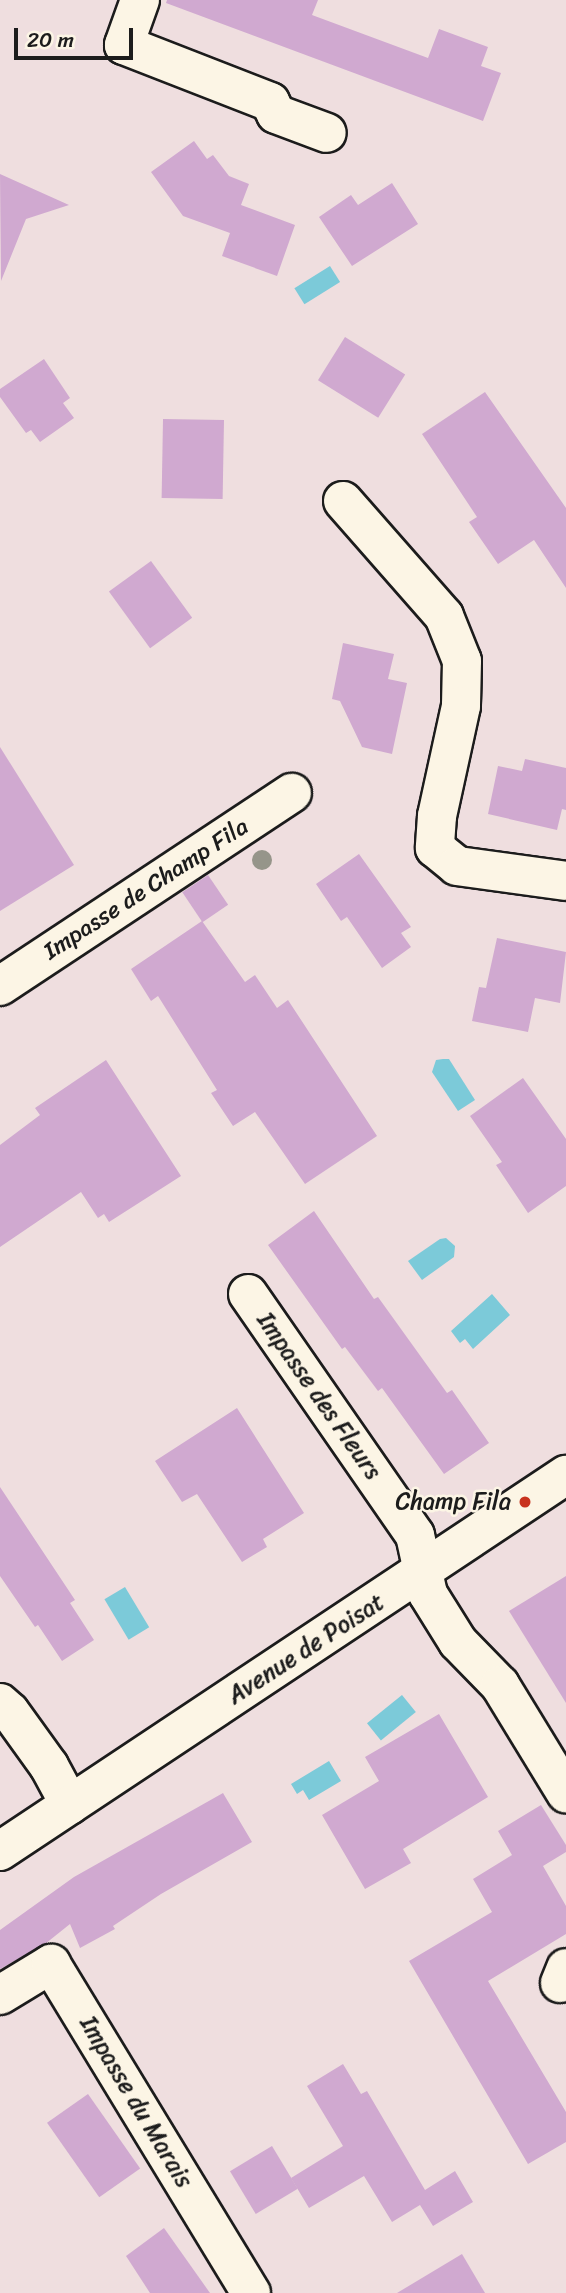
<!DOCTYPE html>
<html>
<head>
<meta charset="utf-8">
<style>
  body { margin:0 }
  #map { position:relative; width:566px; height:2293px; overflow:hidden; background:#efdedf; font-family:Sriracha,sans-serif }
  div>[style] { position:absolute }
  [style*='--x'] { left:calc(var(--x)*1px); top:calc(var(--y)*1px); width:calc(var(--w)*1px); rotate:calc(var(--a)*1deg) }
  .water>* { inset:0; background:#7ccad9; transform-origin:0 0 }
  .building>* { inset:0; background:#d0a9d0; transform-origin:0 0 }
  .roads { filter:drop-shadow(2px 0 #1c1c1c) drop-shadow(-2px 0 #1c1c1c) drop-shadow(0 2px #1c1c1c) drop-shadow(0 -2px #1c1c1c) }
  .street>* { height:38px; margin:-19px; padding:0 19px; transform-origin:19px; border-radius:19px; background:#fcf5e5 }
  .secondary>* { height:38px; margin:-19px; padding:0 19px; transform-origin:19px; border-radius:19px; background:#fcf5e5 }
  .trees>* { width:20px; height:20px; margin:-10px; border-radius:50%; background:#96958a }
  .dots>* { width:19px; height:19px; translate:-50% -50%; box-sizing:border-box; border:4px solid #fcf5e5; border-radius:50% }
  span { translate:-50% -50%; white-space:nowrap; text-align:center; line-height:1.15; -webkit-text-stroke:5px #fcf5e5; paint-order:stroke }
  .street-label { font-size:24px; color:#1c1c1c }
  .poi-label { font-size:24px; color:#1c1c1c }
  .right { translate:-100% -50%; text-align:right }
  .scale { position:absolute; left:14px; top:28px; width:119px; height:32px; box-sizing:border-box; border:4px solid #1c1c1c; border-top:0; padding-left:9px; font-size:21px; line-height:24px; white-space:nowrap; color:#1c1c1c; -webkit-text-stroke:5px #fcf5e5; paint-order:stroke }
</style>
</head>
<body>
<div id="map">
  <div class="water">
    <div style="left:330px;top:266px;width:19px;height:42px;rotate:58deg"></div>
    <div style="clip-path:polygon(443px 1059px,449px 1059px,475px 1100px,458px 1111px,432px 1072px,436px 1060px)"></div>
    <div style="clip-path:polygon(446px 1238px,455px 1246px,454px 1257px,422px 1280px,408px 1261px,440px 1239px)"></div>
    <div style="clip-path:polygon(492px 1294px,510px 1315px,473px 1349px,465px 1339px,460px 1343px,451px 1331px)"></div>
    <div style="left:125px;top:1587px;width:47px;height:24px;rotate:59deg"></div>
    <div style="left:402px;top:1695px;width:22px;height:45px;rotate:51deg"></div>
    <div style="clip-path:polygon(329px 1761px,341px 1781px,309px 1800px,303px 1790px,297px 1794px,291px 1784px)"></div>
  </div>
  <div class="building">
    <div style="clip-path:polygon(167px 0,318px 0,312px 15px,428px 58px,439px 29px,488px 47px,481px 66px,501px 73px,483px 121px,166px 3px)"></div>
    <div style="clip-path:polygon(194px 141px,207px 159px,213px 155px,229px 176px,249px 184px,241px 205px,295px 225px,277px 276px,222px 256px,230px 233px,183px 216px,151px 172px)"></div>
    <div style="clip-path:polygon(0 174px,69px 205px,26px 219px,1px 281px)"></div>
    <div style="clip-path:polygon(392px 183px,418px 224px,352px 266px,319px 217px,351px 195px,358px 205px)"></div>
    <div style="left:345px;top:337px;width:71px;height:51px;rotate:32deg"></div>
    <div style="clip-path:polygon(44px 359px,70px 398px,63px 403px,74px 418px,40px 442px,31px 430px,26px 433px,0 397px,0 389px)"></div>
    <div style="clip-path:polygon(485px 392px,566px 508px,566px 588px,534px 540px,498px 564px,469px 522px,477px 517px,422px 434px)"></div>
    <div style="left:224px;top:420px;width:79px;height:61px;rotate:91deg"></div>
    <div style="left:151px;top:561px;width:70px;height:52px;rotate:54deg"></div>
    <div style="clip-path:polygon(343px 643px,394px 654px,388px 679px,407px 683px,392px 754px,362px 747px,340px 701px,332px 699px)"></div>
    <div style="clip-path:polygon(0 747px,74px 865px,0 911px)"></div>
    <div style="clip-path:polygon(525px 759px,566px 768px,566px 810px,562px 809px,557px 830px,488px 814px,498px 766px,522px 771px)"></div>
    <div style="clip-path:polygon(359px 854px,411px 927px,401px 933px,411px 947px,382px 968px,347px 917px,341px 921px,316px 884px)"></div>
    <div style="left:208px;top:875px;width:36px;height:31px;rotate:56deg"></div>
    <div style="clip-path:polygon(202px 921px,245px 982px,255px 975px,277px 1008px,288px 1000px,377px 1136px,305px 1184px,255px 1112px,233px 1126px,211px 1093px,217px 1090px,158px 996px,151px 1001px,131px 969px)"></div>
    <div style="clip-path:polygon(497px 938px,566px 952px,560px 1003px,535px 998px,528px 1032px,472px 1021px,479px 987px,486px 988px)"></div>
    <div style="clip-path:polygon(106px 1060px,181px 1176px,109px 1222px,104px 1214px,98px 1218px,81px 1192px,0 1247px,0 1145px,40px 1115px,35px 1108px)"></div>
    <div style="clip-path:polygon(523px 1078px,566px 1139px,566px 1186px,528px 1213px,496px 1165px,502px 1162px,470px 1116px)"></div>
    <div style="clip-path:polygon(314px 1211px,374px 1299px,378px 1297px,447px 1393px,452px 1390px,489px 1443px,444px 1474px,382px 1388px,378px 1391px,345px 1347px,342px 1349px,268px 1245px)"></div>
    <div style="clip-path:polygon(237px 1408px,304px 1513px,263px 1539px,267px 1547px,242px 1562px,197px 1494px,182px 1502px,155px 1461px)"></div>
    <div style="clip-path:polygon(0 1487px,75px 1600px,70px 1603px,94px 1640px,62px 1661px,38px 1625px,35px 1627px,0 1576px)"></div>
    <div style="clip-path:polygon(566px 1576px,566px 1703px,509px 1611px)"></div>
    <div style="clip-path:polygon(439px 1714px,488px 1797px,403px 1849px,411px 1863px,365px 1889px,322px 1815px,379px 1781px,365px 1757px)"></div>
    <div style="clip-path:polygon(223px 1793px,252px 1842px,161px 1894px,113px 1926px,115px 1929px,80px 1948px,70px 1924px,45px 1944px,0 1969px,0 1930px,74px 1877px)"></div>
    <div style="clip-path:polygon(541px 1805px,566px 1845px,566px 1852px,543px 1866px,566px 1906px,566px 1934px,488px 1981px,566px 2112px,566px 2142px,528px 2164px,409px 1961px,492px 1912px,473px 1879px,512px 1855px,498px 1831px)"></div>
    <div style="clip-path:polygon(343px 2064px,361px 2094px,367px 2091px,425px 2190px,455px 2171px,473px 2202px,433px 2226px,420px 2205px,392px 2222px,364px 2176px,309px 2208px,291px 2178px,343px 2146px,307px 2086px)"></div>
    <div style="left:88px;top:2094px;width:91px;height:50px;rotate:55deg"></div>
    <div style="left:272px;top:2146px;width:50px;height:49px;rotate:59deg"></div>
    <div style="clip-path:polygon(164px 2228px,210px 2293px,150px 2293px,126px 2256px)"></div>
    <div style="clip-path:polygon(462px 2254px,485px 2293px,397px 2293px)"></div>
  </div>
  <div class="roads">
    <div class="street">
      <div style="--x:140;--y:0;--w:48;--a:109.6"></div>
      <div style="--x:124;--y:45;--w:157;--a:21.3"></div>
      <div style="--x:270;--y:102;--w:13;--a:63"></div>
      <div style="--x:276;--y:114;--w:54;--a:20.4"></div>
      <div style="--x:343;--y:501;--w:153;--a:48.7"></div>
      <div style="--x:444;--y:616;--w:48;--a:68.2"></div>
      <div style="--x:462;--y:661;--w:45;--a:91.3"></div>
      <div style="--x:461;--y:706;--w:113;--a:102.3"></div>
      <div style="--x:437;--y:816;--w:32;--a:94"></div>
      <div style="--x:435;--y:848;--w:28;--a:39"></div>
      <div style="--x:457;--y:866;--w:110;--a:7.8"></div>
      <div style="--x:0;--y:986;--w:350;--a:-33.5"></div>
      <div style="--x:248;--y:1294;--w:293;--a:55.3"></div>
      <div style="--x:415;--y:1535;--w:60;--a:77.6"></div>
      <div style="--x:428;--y:1594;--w:57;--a:58"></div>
      <div style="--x:458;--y:1642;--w:60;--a:45.7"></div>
      <div style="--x:500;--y:1685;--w:127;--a:58.6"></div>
      <div style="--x:0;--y:1703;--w:13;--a:42"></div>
      <div style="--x:10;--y:1712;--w:67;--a:54.2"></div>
      <div style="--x:49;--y:1766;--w:44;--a:61.7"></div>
      <div style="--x:560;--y:1983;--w:16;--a:-68"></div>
      <div style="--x:0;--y:1995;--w:60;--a:-31.3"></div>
      <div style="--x:51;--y:1964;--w:385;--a:58.7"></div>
    </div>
    <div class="secondary">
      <div style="--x:0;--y:1851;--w:680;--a:-33.6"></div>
    </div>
  </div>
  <div class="trees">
    <div style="left:262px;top:860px"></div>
  </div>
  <div class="dots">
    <div style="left:525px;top:1502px;background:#c8321e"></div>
  </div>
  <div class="street-label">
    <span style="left:146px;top:889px;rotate:-33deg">Impasse de Champ Fila</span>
    <span style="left:319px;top:1396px;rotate:55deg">Impasse des Fleurs</span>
    <span style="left:306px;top:1649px;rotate:-33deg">Avenue de Poisat</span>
    <span style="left:136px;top:2102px;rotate:59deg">Impasse du Marais</span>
  </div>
  <div class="poi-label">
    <span class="right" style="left:511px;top:1502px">Champ Fila</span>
  </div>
  <div class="scale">20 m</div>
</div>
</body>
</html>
